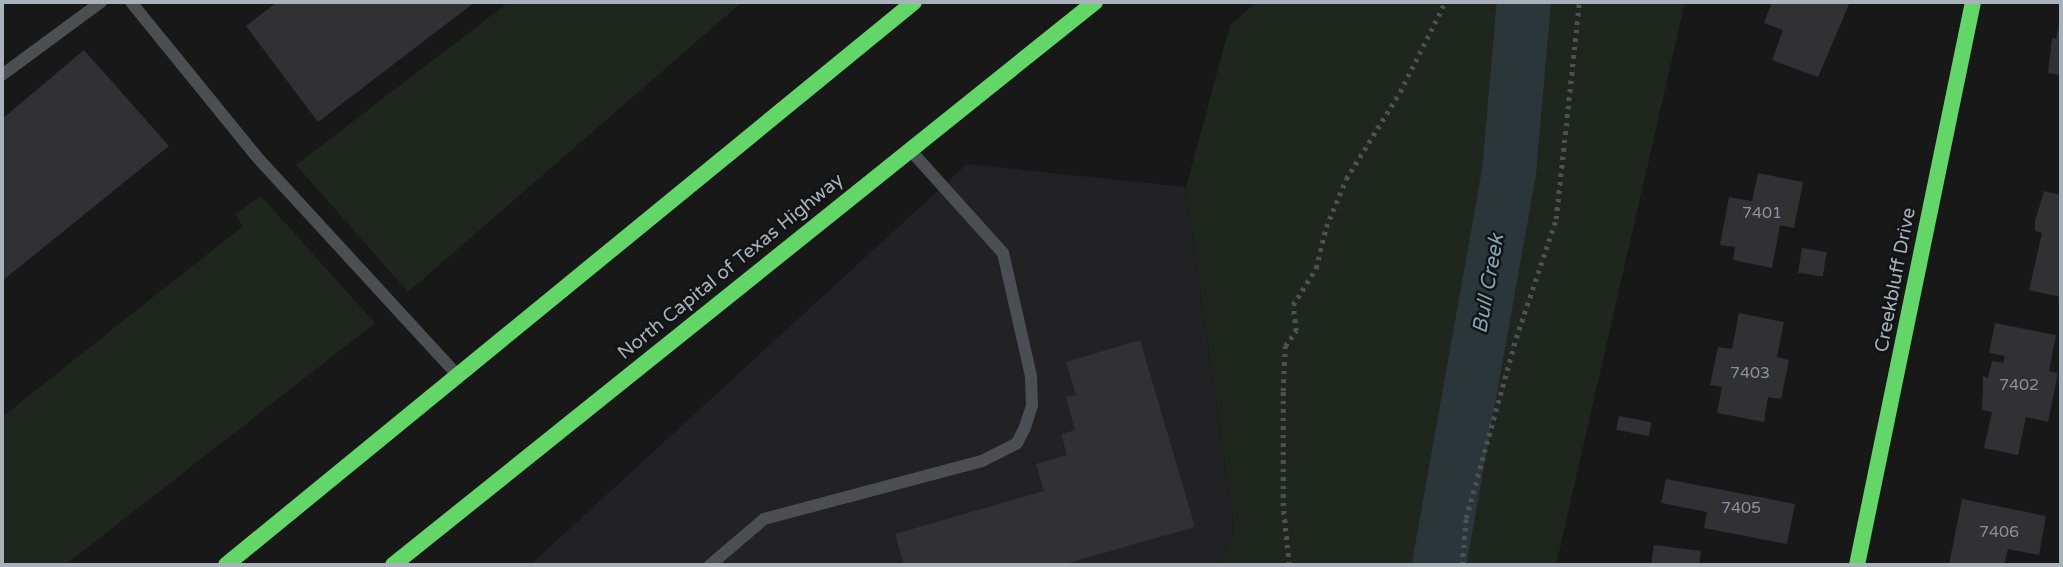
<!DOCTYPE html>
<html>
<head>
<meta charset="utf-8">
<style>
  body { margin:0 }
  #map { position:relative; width:2063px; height:567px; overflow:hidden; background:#181819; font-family:"Varela Round",sans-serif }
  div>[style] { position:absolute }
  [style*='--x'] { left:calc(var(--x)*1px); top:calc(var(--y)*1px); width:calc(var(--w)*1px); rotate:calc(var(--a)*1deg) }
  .built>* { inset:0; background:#222225 }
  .green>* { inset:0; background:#1e261e }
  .river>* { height:54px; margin:-27px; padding:0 27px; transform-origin:27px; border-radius:27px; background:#2b363b }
  .building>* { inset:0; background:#313133; transform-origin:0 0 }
  .path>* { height:4.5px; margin-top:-2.25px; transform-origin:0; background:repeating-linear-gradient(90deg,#4e5053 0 3.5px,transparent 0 8.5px) }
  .lane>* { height:12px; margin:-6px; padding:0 6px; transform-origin:6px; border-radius:6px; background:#4c4f52 }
  .fast>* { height:16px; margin:-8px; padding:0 8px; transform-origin:8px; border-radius:8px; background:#63d668 }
  span { translate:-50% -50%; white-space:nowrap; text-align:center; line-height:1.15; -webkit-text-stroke:5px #121315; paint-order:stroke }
  .number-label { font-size:16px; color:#8b9198 }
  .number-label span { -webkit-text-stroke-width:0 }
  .street-label { font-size:19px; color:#a9b1ba }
  .water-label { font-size:21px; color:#80a5b5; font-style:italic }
  .frame { position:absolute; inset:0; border:4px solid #a9b1ba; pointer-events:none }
</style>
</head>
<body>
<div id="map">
  <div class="built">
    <div style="clip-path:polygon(967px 164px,1186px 187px,1235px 531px,1219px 565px,530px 565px)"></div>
  </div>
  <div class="green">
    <div style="clip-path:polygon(509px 2px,742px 2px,408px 292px,296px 165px)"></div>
    <div style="clip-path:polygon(1257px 2px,1685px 2px,1556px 565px,1219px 565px,1235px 531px,1186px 187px,1230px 25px)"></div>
    <div style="clip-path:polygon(261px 196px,375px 323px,65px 565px,2px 565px,2px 417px,243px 226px,235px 214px)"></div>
  </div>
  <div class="river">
    <div style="--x:1439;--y:565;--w:399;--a:-79.9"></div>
    <div style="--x:1509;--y:172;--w:171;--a:-85"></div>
  </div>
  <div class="building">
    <div style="clip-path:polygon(277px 2px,475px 2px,318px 122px,246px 26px)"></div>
    <div style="clip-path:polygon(1772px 2px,1850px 2px,1818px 77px,1772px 60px,1783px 30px,1764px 23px)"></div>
    <div style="clip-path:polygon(2059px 26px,2061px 26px,2061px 75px,2048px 73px,2052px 38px,2056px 39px)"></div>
    <div style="clip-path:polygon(84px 50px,169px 146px,2px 281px,2px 119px)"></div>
    <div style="clip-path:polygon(1758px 173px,1803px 182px,1794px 228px,1780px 225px,1772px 268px,1733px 260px,1735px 247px,1720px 245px,1729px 197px,1752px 201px)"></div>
    <div style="clip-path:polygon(2044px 191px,2061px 195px,2061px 297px,2029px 290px,2042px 233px,2035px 231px,2035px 221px)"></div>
    <div style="left:1802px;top:248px;width:25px;height:25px;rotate:9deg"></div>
    <div style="clip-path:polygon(1739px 313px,1784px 322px,1777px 357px,1789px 360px,1781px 399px,1768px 397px,1764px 422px,1717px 413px,1722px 387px,1710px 385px,1718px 347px,1732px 349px)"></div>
    <div style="clip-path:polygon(1995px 323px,2056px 335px,2049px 371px,2058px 373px,2048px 422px,2026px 417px,2018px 455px,1984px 448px,1992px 412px,1982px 410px,1983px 376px,1988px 378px,1992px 361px,2003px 363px,2005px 356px,1989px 353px)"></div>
    <div style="clip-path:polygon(1140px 340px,1195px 527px,1061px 565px,904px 565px,895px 534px,1044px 491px,1036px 464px,1067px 455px,1061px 434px,1075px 430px,1066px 397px,1076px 395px,1066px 362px)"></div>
    <div style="left:1619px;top:416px;width:33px;height:14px;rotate:11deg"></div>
    <div style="clip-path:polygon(1666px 479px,1795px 504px,1787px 544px,1704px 528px,1707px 512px,1661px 503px)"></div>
    <div style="clip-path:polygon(1962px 499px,2046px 516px,2039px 555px,2008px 549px,2004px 565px,1949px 565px)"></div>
    <div style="clip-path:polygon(1654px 545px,1701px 551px,1699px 565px,1651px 565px)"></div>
  </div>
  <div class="path">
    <div style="--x:1289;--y:565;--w:59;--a:-95.8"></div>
    <div style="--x:1283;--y:506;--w:115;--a:-90"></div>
    <div style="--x:1283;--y:391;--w:45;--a:-87.5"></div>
    <div style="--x:1285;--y:346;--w:19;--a:-54"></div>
    <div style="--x:1296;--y:331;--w:26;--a:-97"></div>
    <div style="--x:1293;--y:305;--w:44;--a:-58.1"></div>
    <div style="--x:1316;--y:268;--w:42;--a:-76.3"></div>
    <div style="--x:1326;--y:227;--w:52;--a:-67.4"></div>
    <div style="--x:1346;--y:179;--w:102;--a:-58.2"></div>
    <div style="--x:1400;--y:92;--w:101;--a:-63.4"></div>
    <div style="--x:1462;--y:565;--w:47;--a:-85.1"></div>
    <div style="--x:1466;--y:518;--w:187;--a:-74.5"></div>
    <div style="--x:1516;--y:338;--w:126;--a:-71.4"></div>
    <div style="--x:1556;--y:219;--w:218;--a:-83.9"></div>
  </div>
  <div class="lane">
    <div style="--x:131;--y:2;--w:198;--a:50.9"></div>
    <div style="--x:256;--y:156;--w:292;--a:47.4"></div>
    <div style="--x:2;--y:75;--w:123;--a:-36.4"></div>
    <div style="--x:710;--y:565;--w:71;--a:-40.4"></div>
    <div style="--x:764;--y:519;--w:226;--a:-14.9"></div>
    <div style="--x:982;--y:461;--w:39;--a:-27"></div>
    <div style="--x:1017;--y:443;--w:18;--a:-63"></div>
    <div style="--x:1025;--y:427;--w:23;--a:-72"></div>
    <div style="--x:1032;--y:405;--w:29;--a:-92"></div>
    <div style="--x:1031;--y:376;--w:126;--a:-102.8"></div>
    <div style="--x:1003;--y:253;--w:135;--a:-132"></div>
  </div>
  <div class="fast">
    <div style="--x:226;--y:565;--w:889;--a:-39.29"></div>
    <div style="--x:393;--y:565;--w:900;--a:-38.73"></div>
    <div style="--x:1857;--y:565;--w:575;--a:-78.36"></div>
  </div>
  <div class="number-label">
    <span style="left:1762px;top:213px">7401</span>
    <span style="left:1750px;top:373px">7403</span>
    <span style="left:2019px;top:385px">7402</span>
    <span style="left:1741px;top:508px">7405</span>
    <span style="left:1999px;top:532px">7406</span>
  </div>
  <div class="street-label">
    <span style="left:731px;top:267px;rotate:-39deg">North Capital of Texas Highway</span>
    <span style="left:1896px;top:280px;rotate:-79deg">Creekbluff Drive</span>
  </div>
  <div class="water-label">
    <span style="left:1489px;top:284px;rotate:-80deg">Bull Creek</span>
  </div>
  <div class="frame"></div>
</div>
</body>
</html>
